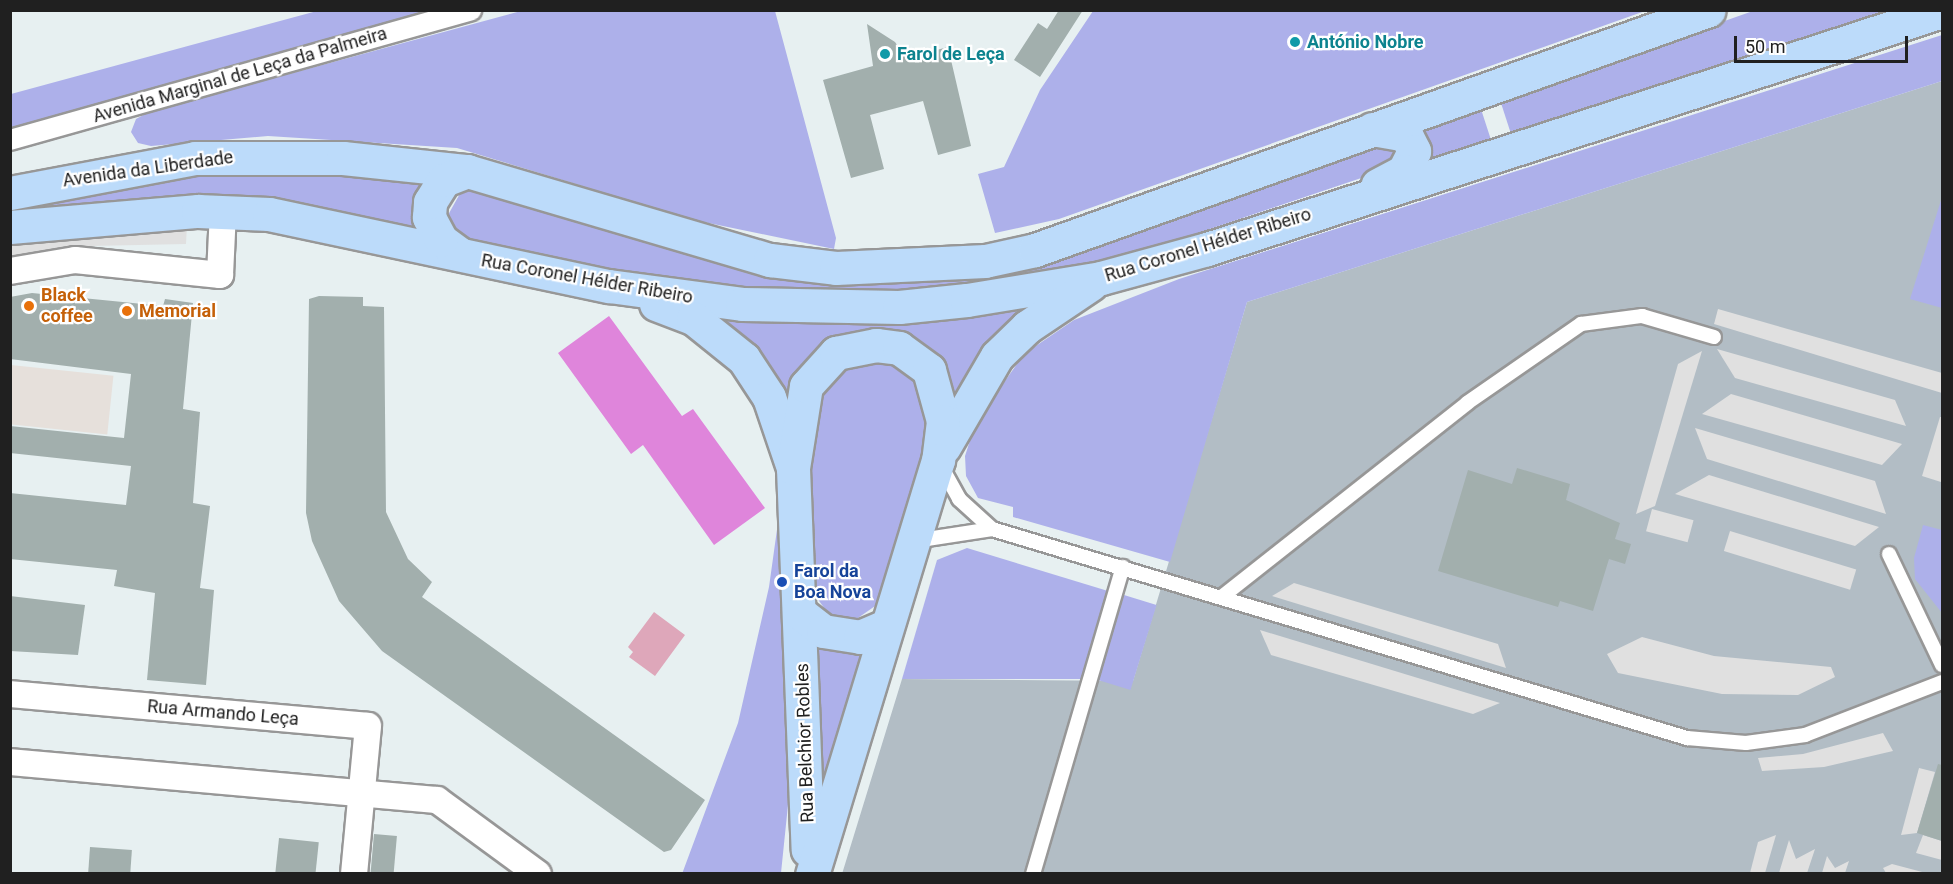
<!DOCTYPE html>
<html>
<head>
<meta charset="utf-8">
<style>
  body { margin:0 }
  #map { position:relative; width:1953px; height:884px; overflow:hidden; background:#e7f0f1; font-family:Roboto,sans-serif }
  div>[style] { position:absolute }
  [style*='--x'] { left:calc(var(--x)*1px); top:calc(var(--y)*1px); width:calc(var(--w)*1px); rotate:calc(var(--a)*1deg) }
  .construction>* { inset:0; background:#b2bdc5 }
  .grass>* { inset:0; background:#adb0ea; transform-origin:0 0 }
  .pitch>* { inset:0; background:#df85db }
  .parking>* { inset:0; background:#e0e0e0; transform-origin:0 0 }
  .plaza>* { inset:0; background:#e6e0db; transform-origin:0 0 }
  .water>* { inset:0; background:#dea7ba }
  .building>* { inset:0; background:#a2afad; transform-origin:0 0 }
  .roads { filter:drop-shadow(2px 0 #979797) drop-shadow(-2px 0 #979797) drop-shadow(0 2px #979797) drop-shadow(0 -2px #979797) }
  .service>* { height:14px; margin:-7px; padding:0 7px; transform-origin:7px; border-radius:7px; background:#fff }
  .pedestrian>* { height:20px; margin:-10px; padding:0 10px; transform-origin:10px; border-radius:10px; background:#fff }
  .minor>* { height:26px; margin:-13px; padding:0 13px; transform-origin:13px; border-radius:13px; background:#fff }
  .secondary>* { height:33px; margin:-16.5px; padding:0 16.5px; transform-origin:16.5px; border-radius:16.5px; background:#bcdbfa }
  .dots>* { width:16px; height:16px; translate:-50% -50%; box-sizing:border-box; border:3px solid #fff; border-radius:50% }
  span { translate:-50% -50%; white-space:nowrap; text-align:center; line-height:1.15; -webkit-text-stroke:4.5px #fff; paint-order:stroke }
  .culture-label { font-size:18px; color:#0d838f; font-weight:700 }
  .left { translate:0 -50%; text-align:left }
  .street-label { font-size:18px; color:#202020 }
  .food-label { font-size:18px; color:#c56008; font-weight:700 }
  .transit-label { font-size:18px; color:#164399; font-weight:700 }
  .frame { position:absolute; inset:0; border:12px solid #202020; pointer-events:none }
  .scale { position:absolute; left:1734px; top:36px; width:174px; height:27px; box-sizing:border-box; border:3px solid #202020; border-top:0; padding-left:8px; font-size:18px; line-height:21px; white-space:nowrap; color:#202020; -webkit-text-stroke:4px #fff; paint-order:stroke }
</style>
</head>
<body>
<div id="map">
  <div class="construction">
    <div style="clip-path:polygon(1942px 81px,1942px 873px,842px 874px,902px 679px,1133px 681px,1247px 302px)"></div>
  </div>
  <div class="grass">
    <div style="clip-path:polygon(317px 11px,436px 11px,11px 128px,11px 94px)"></div>
    <div style="clip-path:polygon(521px 11px,775px 11px,836px 238px,834px 249px,694px 220px,457px 148px,268px 136px,151px 146px,138px 143px,131px 132px,136px 119px,149px 112px)"></div>
    <div style="clip-path:polygon(1093px 11px,1093px 10px,1645px 11px,1059px 219px,995px 233px,978px 174px,1004px 167px,1040px 90px)"></div>
    <div style="clip-path:polygon(1753px 11px,1899px 11px,1512px 137px,1500px 100px)"></div>
    <div style="clip-path:polygon(1942px 35px,1942px 81px,1247px 302px,1170px 562px,1013px 517px,1013px 507px,978px 498px,966px 476px,965px 456px,976px 422px,1024px 354px,1074px 320px,1179px 279px)"></div>
    <div style="clip-path:polygon(1480px 106px,1492px 143px,1430px 165px,1431px 150px,1418px 127px)"></div>
    <div style="clip-path:polygon(1381px 143px,1396px 152px,1385px 170px,1136px 254px,980px 285px,855px 295px,755px 292px,640px 276px,460px 239px,448px 215px,462px 190px,474px 187px,863px 281px)"></div>
    <div style="clip-path:polygon(268px 167px,426px 176px,415px 202px,414px 227px,258px 201px,11px 215px,10px 204px,177px 172px)"></div>
    <div style="clip-path:polygon(1942px 197px,1942px 308px,1910px 299px)"></div>
    <div style="clip-path:polygon(1044px 301px,953px 405px,944px 375px,845px 338px,812px 354px,787px 407px,704px 313px)"></div>
    <div style="clip-path:polygon(866px 357px,901px 366px,921px 385px,929px 433px,878px 604px,855px 620px,830px 616px,814px 594px,808px 416px,818px 384px,839px 365px)"></div>
    <div style="clip-path:polygon(780px 508px,788px 805px,781px 873px,682px 874px,738px 723px,769px 587px)"></div>
    <div style="clip-path:polygon(1923px 525px,1942px 530px,1942px 613px,1915px 579px,1914px 558px)"></div>
    <div style="clip-path:polygon(967px 548px,1108px 591px,1081px 679px,902px 679px,937px 560px)"></div>
    <div style="left:1124px;top:595px;width:34px;height:89px;rotate:17deg"></div>
    <div style="clip-path:polygon(816px 643px,835px 651px,865px 649px,819px 796px)"></div>
  </div>
  <div class="pitch">
    <div style="clip-path:polygon(609px 316px,682px 416px,693px 409px,765px 508px,714px 545px,643px 445px,631px 454px,558px 353px)"></div>
  </div>
  <div class="parking">
    <div style="clip-path:polygon(187px 225px,186px 244px,91px 246px,11px 257px,10px 240px)"></div>
    <div style="clip-path:polygon(1718px 309px,1942px 373px,1942px 393px,1714px 324px)"></div>
    <div style="clip-path:polygon(1717px 349px,1895px 400px,1906px 426px,1735px 378px)"></div>
    <div style="clip-path:polygon(1702px 351px,1655px 506px,1636px 514px,1678px 364px)"></div>
    <div style="clip-path:polygon(1731px 394px,1902px 444px,1882px 465px,1702px 414px)"></div>
    <div style="clip-path:polygon(1940px 417px,1942px 417px,1941px 482px,1922px 476px)"></div>
    <div style="clip-path:polygon(1695px 428px,1875px 481px,1886px 514px,1707px 459px)"></div>
    <div style="clip-path:polygon(1709px 475px,1879px 527px,1855px 546px,1675px 494px)"></div>
    <div style="left:1652px;top:509px;width:43px;height:23px;rotate:15deg"></div>
    <div style="left:1730px;top:531px;width:132px;height:21px;rotate:17deg"></div>
    <div style="clip-path:polygon(1294px 583px,1498px 644px,1506px 668px,1272px 596px)"></div>
    <div style="clip-path:polygon(1260px 630px,1500px 703px,1473px 714px,1271px 655px)"></div>
    <div style="clip-path:polygon(1642px 637px,1714px 656px,1831px 667px,1835px 677px,1798px 695px,1722px 694px,1618px 673px,1607px 654px)"></div>
    <div style="clip-path:polygon(1883px 733px,1893px 751px,1824px 767px,1762px 771px,1758px 758px,1803px 754px)"></div>
    <div style="clip-path:polygon(1919px 768px,1935px 772px,1917px 833px,1901px 835px)"></div>
    <div style="clip-path:polygon(1776px 835px,1765px 873px,1750px 873px,1758px 842px)"></div>
    <div style="clip-path:polygon(1923px 835px,1942px 841px,1942px 860px,1916px 853px)"></div>
    <div style="clip-path:polygon(1789px 840px,1796px 859px,1815px 849px,1807px 873px,1779px 873px)"></div>
    <div style="clip-path:polygon(1827px 856px,1835px 868px,1849px 861px,1845px 873px,1822px 873px)"></div>
    <div style="clip-path:polygon(1892px 864px,1926px 873px,1886px 873px,1883px 868px)"></div>
  </div>
  <div class="plaza">
    <div style="left:11px;top:365px;width:103px;height:59px;rotate:6deg"></div>
  </div>
  <div class="water">
    <div style="clip-path:polygon(654px 612px,685px 635px,655px 676px,629px 657px,633px 652px,628px 647px)"></div>
  </div>
  <div class="building">
    <div style="clip-path:polygon(1059px 10px,1083px 10px,1040px 77px,1014px 60px,1038px 23px,1047px 29px)"></div>
    <div style="clip-path:polygon(867px 24px,895px 42px,906px 58px,948px 47px,971px 146px,938px 155px,923px 101px,870px 115px,884px 169px,851px 178px,823px 80px,873px 66px)"></div>
    <div style="clip-path:polygon(32px 293px,163px 306px,165px 299px,193px 303px,183px 409px,200px 412px,193px 503px,210px 506px,200px 588px,214px 590px,206px 685px,147px 680px,155px 593px,114px 586px,117px 570px,10px 559px,10px 493px,126px 505px,131px 466px,10px 453px,10px 426px,124px 438px,131px 374px,10px 359px,10px 297px)"></div>
    <div style="clip-path:polygon(319px 296px,363px 297px,363px 306px,384px 307px,386px 512px,408px 559px,432px 582px,422px 597px,705px 800px,671px 850px,664px 852px,382px 651px,339px 601px,312px 541px,306px 513px,309px 299px)"></div>
    <div style="clip-path:polygon(1517px 468px,1570px 484px,1566px 500px,1620px 523px,1615px 539px,1631px 544px,1625px 564px,1609px 559px,1593px 611px,1560px 601px,1558px 607px,1438px 571px,1468px 470px,1512px 484px)"></div>
    <div style="clip-path:polygon(10px 596px,85px 605px,78px 655px,10px 651px)"></div>
    <div style="clip-path:polygon(1938px 764px,1942px 765px,1942px 841px,1917px 833px)"></div>
    <div style="left:374px;top:834px;width:23px;height:39px;rotate:5deg"></div>
    <div style="left:279px;top:838px;width:40px;height:35px;rotate:6deg"></div>
    <div style="left:90px;top:847px;width:42px;height:26px;rotate:4deg"></div>
  </div>
  <div class="roads">
    <div class="service">
      <div style="--x:941;--y:466;--w:38;--a:61"></div>
      <div style="--x:959;--y:499;--w:45;--a:42.3"></div>
      <div style="--x:916;--y:546;--w:13;--a:-32"></div>
      <div style="--x:927;--y:539;--w:66;--a:-8.7"></div>
      <div style="--x:992;--y:529;--w:726;--a:16.74"></div>
      <div style="--x:1687;--y:738;--w:59;--a:4.8"></div>
      <div style="--x:1746;--y:743;--w:60;--a:-7.7"></div>
      <div style="--x:1805;--y:735;--w:147;--a:-21.1"></div>
      <div style="--x:1889;--y:554;--w:123;--a:64.5"></div>
      <div style="--x:1223;--y:596;--w:311;--a:-38.3"></div>
      <div style="--x:1467;--y:403;--w:139;--a:-34.7"></div>
      <div style="--x:1581;--y:324;--w:62;--a:-7.5"></div>
      <div style="--x:1642;--y:316;--w:75;--a:16.3"></div>
      <div style="--x:1033;--y:874;--w:320;--a:-73.7"></div>
    </div>
    <div class="pedestrian">
      <div style="--x:10;--y:140;--w:479;--a:-15.7"></div>
    </div>
    <div class="minor">
      <div style="--x:10;--y:271;--w:66;--a:-9.6"></div>
      <div style="--x:75;--y:260;--w:146;--a:5.9"></div>
      <div style="--x:220;--y:275;--w:63;--a:-87.3"></div>
      <div style="--x:10;--y:694;--w:359;--a:5.1"></div>
      <div style="--x:368;--y:726;--w:149;--a:95.4"></div>
      <div style="--x:10;--y:762;--w:429;--a:5.1"></div>
      <div style="--x:437;--y:800;--w:125;--a:36.2"></div>
    </div>
    <div class="secondary">
      <div style="--x:1372;--y:129;--w:35;--a:10"></div>
      <div style="--x:1406;--y:135;--w:18;--a:63"></div>
      <div style="--x:1414;--y:151;--w:22;--a:117"></div>
      <div style="--x:1404;--y:171;--w:30;--a:152"></div>
      <div style="--x:10;--y:193;--w:188;--a:-10.7"></div>
      <div style="--x:195;--y:158;--w:148;--a:0"></div>
      <div style="--x:343;--y:158;--w:125;--a:6"></div>
      <div style="--x:467;--y:171;--w:316;--a:16.4"></div>
      <div style="--x:770;--y:260;--w:66;--a:6.9"></div>
      <div style="--x:836;--y:268;--w:149;--a:-2.7"></div>
      <div style="--x:985;--y:261;--w:51;--a:-12.4"></div>
      <div style="--x:1035;--y:250;--w:715;--a:-19.6"></div>
      <div style="--x:10;--y:227;--w:189;--a:-4.9"></div>
      <div style="--x:198;--y:211;--w:71;--a:2.4"></div>
      <div style="--x:269;--y:214;--w:348;--a:12"></div>
      <div style="--x:609;--y:286;--w:134;--a:7.7"></div>
      <div style="--x:742;--y:304;--w:157;--a:1.1"></div>
      <div style="--x:899;--y:307;--w:68;--a:-5.9"></div>
      <div style="--x:967;--y:300;--w:136;--a:-9.3"></div>
      <div style="--x:1101;--y:278;--w:110;--a:-15.3"></div>
      <div style="--x:1207;--y:249;--w:773;--a:-17.94"></div>
      <div style="--x:460;--y:254;--w:24;--a:-144"></div>
      <div style="--x:441;--y:240;--w:26;--a:-118"></div>
      <div style="--x:429;--y:217;--w:15;--a:-86"></div>
      <div style="--x:430;--y:202;--w:26;--a:-58"></div>
      <div style="--x:444;--y:180;--w:25;--a:-21"></div>
      <div style="--x:656;--y:304;--w:40;--a:21"></div>
      <div style="--x:693;--y:318;--w:65;--a:38.8"></div>
      <div style="--x:744;--y:359;--w:45;--a:56.7"></div>
      <div style="--x:769;--y:397;--w:75;--a:71.3"></div>
      <div style="--x:793;--y:468;--w:382;--a:87.8"></div>
      <div style="--x:944;--y:447;--w:105;--a:-59.8"></div>
      <div style="--x:997;--y:356;--w:42;--a:-44"></div>
      <div style="--x:1027;--y:327;--w:77;--a:-33.9"></div>
      <div style="--x:793;--y:468;--w:83;--a:-81"></div>
      <div style="--x:806;--y:386;--w:45;--a:-47.7"></div>
      <div style="--x:836;--y:353;--w:41;--a:-11.3"></div>
      <div style="--x:876;--y:345;--w:23;--a:7"></div>
      <div style="--x:899;--y:348;--w:37;--a:36"></div>
      <div style="--x:929;--y:370;--w:53;--a:74.6"></div>
      <div style="--x:943;--y:421;--w:39;--a:97"></div>
      <div style="--x:938;--y:460;--w:433;--a:106.9"></div>
      <div style="--x:800;--y:613;--w:29;--a:38"></div>
      <div style="--x:823;--y:631;--w:37;--a:9"></div>
      <div style="--x:860;--y:637;--w:28;--a:-23"></div>
    </div>
  </div>
  <div class="dots">
    <div style="left:1295px;top:42px;background:#0f9aa8"></div>
    <div style="left:885px;top:54px;background:#0f9aa8"></div>
    <div style="left:29px;top:306px;background:#e8710a"></div>
    <div style="left:127px;top:311px;background:#e8710a"></div>
    <div style="left:782px;top:582px;background:#1a4fb4"></div>
  </div>
  <div class="culture-label">
    <span class="left" style="left:1307px;top:42px">António Nobre</span>
    <span class="left" style="left:897px;top:54px">Farol de Leça</span>
  </div>
  <div class="street-label">
    <span style="left:240px;top:75px;rotate:-16deg">Avenida Marginal de Leça da Palmeira</span>
    <span style="left:148px;top:169px;rotate:-8deg">Avenida da Liberdade</span>
    <span style="left:1208px;top:245px;rotate:-17deg">Rua Coronel Hélder Ribeiro</span>
    <span style="left:587px;top:279px;rotate:10deg">Rua Coronel Hélder Ribeiro</span>
    <span style="left:223px;top:713px;rotate:5deg">Rua Armando Leça</span>
    <span style="left:805px;top:743px;rotate:-92deg">Rua Belchior Robles</span>
  </div>
  <div class="food-label">
    <span class="left" style="left:41px;top:306px">Black<br>coffee</span>
    <span class="left" style="left:139px;top:311px">Memorial</span>
  </div>
  <div class="transit-label">
    <span class="left" style="left:794px;top:582px">Farol da<br>Boa Nova</span>
  </div>
  <div class="frame"></div>
  <div class="scale">50 m</div>
</div>
</body>
</html>
